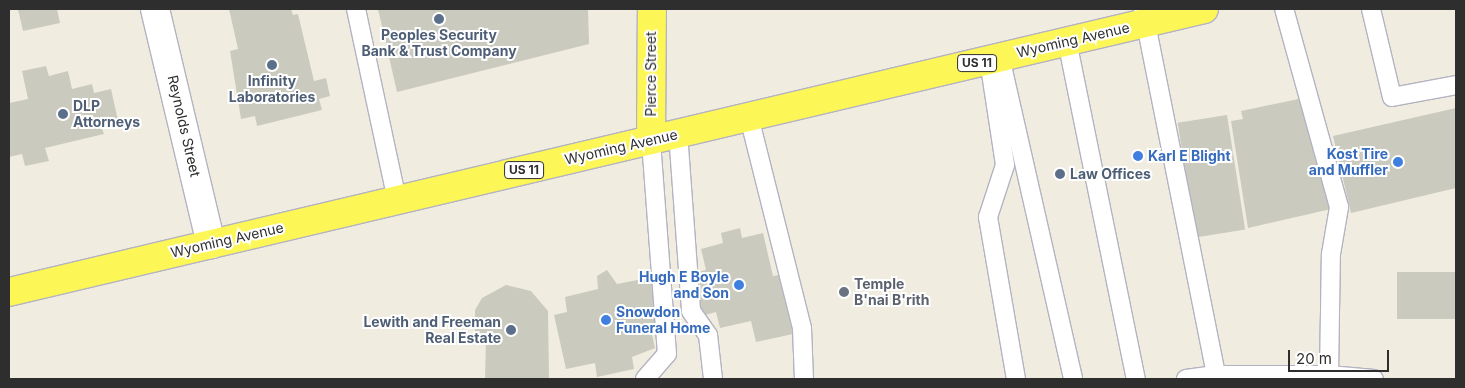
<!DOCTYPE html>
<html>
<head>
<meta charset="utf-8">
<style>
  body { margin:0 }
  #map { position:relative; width:1465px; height:388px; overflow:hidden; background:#f0ece0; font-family:Inter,sans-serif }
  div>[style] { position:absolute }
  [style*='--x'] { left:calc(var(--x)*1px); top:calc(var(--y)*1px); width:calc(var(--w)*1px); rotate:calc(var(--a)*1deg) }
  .building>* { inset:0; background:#cbcabe; transform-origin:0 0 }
  .roads { filter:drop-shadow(1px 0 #b3b3c2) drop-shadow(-1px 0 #b3b3c2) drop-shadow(0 1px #b3b3c2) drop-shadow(0 -1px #b3b3c2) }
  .lane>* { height:18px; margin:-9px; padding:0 9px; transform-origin:9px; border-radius:9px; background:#fff }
  .street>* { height:28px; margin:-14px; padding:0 14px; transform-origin:14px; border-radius:14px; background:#fff }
  .primary>* { height:28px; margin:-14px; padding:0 14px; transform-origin:14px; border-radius:14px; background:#fdf657 }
  .dots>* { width:14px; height:14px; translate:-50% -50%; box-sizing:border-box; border:2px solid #fff; border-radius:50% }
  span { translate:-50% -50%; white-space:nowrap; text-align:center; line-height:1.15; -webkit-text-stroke:4px #fff; paint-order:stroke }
  .shield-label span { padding:1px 4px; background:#fff; border:1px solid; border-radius:4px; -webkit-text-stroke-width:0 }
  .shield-label { font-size:12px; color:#2e2e2e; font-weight:700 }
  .service-label { font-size:14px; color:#4e5e75; font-weight:700 }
  .left { translate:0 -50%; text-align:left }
  .right { translate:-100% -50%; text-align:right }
  .street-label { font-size:14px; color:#2e2e2e }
  .shop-label { font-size:14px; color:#366cbe; font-weight:700 }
  .worship-label { font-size:14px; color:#5b616d; font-weight:700 }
  .frame { position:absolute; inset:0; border:10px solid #2e2e2e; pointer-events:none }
  .scale { position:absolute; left:1288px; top:350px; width:101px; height:22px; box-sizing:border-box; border:2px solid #2e2e2e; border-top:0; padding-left:6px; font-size:15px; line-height:18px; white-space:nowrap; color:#2e2e2e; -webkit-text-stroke:4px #fff; paint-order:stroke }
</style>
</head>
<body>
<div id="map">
  <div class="building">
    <div style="clip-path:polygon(18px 9px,57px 9px,60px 23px,23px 31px)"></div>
    <div style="clip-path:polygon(229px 9px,291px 9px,293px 15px,298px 14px,314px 81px,326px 78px,330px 96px,319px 99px,322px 110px,257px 126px,255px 116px,241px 119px,230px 51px,238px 49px)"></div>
    <div style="clip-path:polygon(378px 9px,588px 9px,589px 44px,397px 92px)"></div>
    <div style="clip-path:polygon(46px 66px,49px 76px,68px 71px,72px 89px,92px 84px,94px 93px,111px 89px,119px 125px,102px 129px,104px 134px,45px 148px,49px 161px,25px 166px,22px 154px,9px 157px,9px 103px,28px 99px,22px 71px)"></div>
    <div style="clip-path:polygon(1303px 98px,1331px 209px,1248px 228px,1231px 121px,1243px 119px,1241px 111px)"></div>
    <div style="clip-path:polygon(1456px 108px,1456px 188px,1351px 213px,1333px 136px)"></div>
    <div style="left:1227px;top:115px;width:116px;height:50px;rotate:81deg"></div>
    <div style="clip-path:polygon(740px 228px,742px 238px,763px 233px,773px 276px,779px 275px,793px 334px,756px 342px,751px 321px,720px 328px,716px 312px,701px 316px,694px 286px,700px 285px,697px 272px,706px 270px,701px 249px,723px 243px,721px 233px)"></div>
    <div style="clip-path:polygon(607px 270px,617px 284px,653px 277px,657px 324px,650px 326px,655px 348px,632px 357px,634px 369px,597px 377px,595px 363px,566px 369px,554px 315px,567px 312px,565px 297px,598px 289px,597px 276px)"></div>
    <div style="left:1456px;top:272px;width:47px;height:59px;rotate:90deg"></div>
    <div style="clip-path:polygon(506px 285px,531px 291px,548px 311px,549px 379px,485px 379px,486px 339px,475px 339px,475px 310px,482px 298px)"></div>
  </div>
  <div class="roads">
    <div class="lane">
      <div style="--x:356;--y:9;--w:195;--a:77.9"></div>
      <div style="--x:1143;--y:9;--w:373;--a:78.7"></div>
      <div style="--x:1216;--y:375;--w:113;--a:0"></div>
      <div style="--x:1329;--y:375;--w:121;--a:-89.1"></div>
      <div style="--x:1331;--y:254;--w:48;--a:-80.3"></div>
      <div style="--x:1339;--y:207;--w:205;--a:-105.5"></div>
      <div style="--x:1371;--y:9;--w:90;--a:76.6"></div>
      <div style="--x:1392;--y:97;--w:65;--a:-10.6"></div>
      <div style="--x:1067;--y:41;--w:345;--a:78.5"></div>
      <div style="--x:1000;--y:57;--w:330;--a:77.2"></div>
      <div style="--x:989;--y:60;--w:106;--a:81.3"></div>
      <div style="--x:1005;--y:165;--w:55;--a:108.1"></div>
      <div style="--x:988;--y:217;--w:164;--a:80.2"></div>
      <div style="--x:749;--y:117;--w:218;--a:75.9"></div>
      <div style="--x:802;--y:328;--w:51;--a:87.8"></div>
      <div style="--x:678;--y:133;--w:178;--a:85.8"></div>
      <div style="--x:691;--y:311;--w:29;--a:55"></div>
      <div style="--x:708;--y:335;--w:44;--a:83.5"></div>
      <div style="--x:1329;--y:375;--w:45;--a:5.1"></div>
      <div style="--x:645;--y:379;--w:33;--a:-49"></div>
      <div style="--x:667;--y:354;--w:215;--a:-94.3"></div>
      <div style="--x:1186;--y:379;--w:30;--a:-8"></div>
    </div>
    <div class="street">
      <div style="--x:155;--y:9;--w:242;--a:76.6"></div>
    </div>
    <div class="primary">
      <div style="--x:651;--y:140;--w:131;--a:-89.6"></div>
      <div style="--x:9;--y:292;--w:1228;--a:-13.32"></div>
    </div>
  </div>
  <div class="dots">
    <div style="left:439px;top:19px;background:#5c6f8a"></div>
    <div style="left:272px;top:65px;background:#5c6f8a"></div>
    <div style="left:63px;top:114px;background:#5c6f8a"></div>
    <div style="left:1138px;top:156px;background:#3f7fe0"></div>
    <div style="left:1398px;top:162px;background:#3f7fe0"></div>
    <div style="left:1060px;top:174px;background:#5c6f8a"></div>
    <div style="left:739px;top:285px;background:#3f7fe0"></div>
    <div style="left:844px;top:292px;background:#6b7280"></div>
    <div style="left:606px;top:320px;background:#3f7fe0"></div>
    <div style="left:511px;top:330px;background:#5c6f8a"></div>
  </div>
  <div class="shield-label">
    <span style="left:977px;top:63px">US 11</span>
    <span style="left:524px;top:170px">US 11</span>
  </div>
  <div class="service-label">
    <span style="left:439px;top:43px">Peoples Security<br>Bank &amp; Trust Company</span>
    <span style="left:272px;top:89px">Infinity<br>Laboratories</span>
    <span class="left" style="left:73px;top:114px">DLP<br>Attorneys</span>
    <span class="left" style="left:1070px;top:174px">Law Offices</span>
    <span class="right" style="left:501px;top:330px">Lewith and Freeman<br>Real Estate</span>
  </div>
  <div class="street-label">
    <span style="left:1073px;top:40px;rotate:-13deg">Wyoming Avenue</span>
    <span style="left:651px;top:74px;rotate:-90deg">Pierce Street</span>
    <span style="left:184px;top:126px;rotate:77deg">Reynolds Street</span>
    <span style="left:621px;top:147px;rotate:-13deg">Wyoming Avenue</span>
    <span style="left:227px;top:240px;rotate:-13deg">Wyoming Avenue</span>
  </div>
  <div class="shop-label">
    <span class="right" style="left:1388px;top:162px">Kost Tire<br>and Muffler</span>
    <span class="left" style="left:1148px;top:156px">Karl E Blight</span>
    <span class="right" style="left:729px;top:285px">Hugh E Boyle<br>and Son</span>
    <span class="left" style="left:616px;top:320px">Snowdon<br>Funeral Home</span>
  </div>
  <div class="worship-label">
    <span class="left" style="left:854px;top:292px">Temple<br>B'nai B'rith</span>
  </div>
  <div class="frame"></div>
  <div class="scale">20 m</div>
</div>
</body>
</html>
